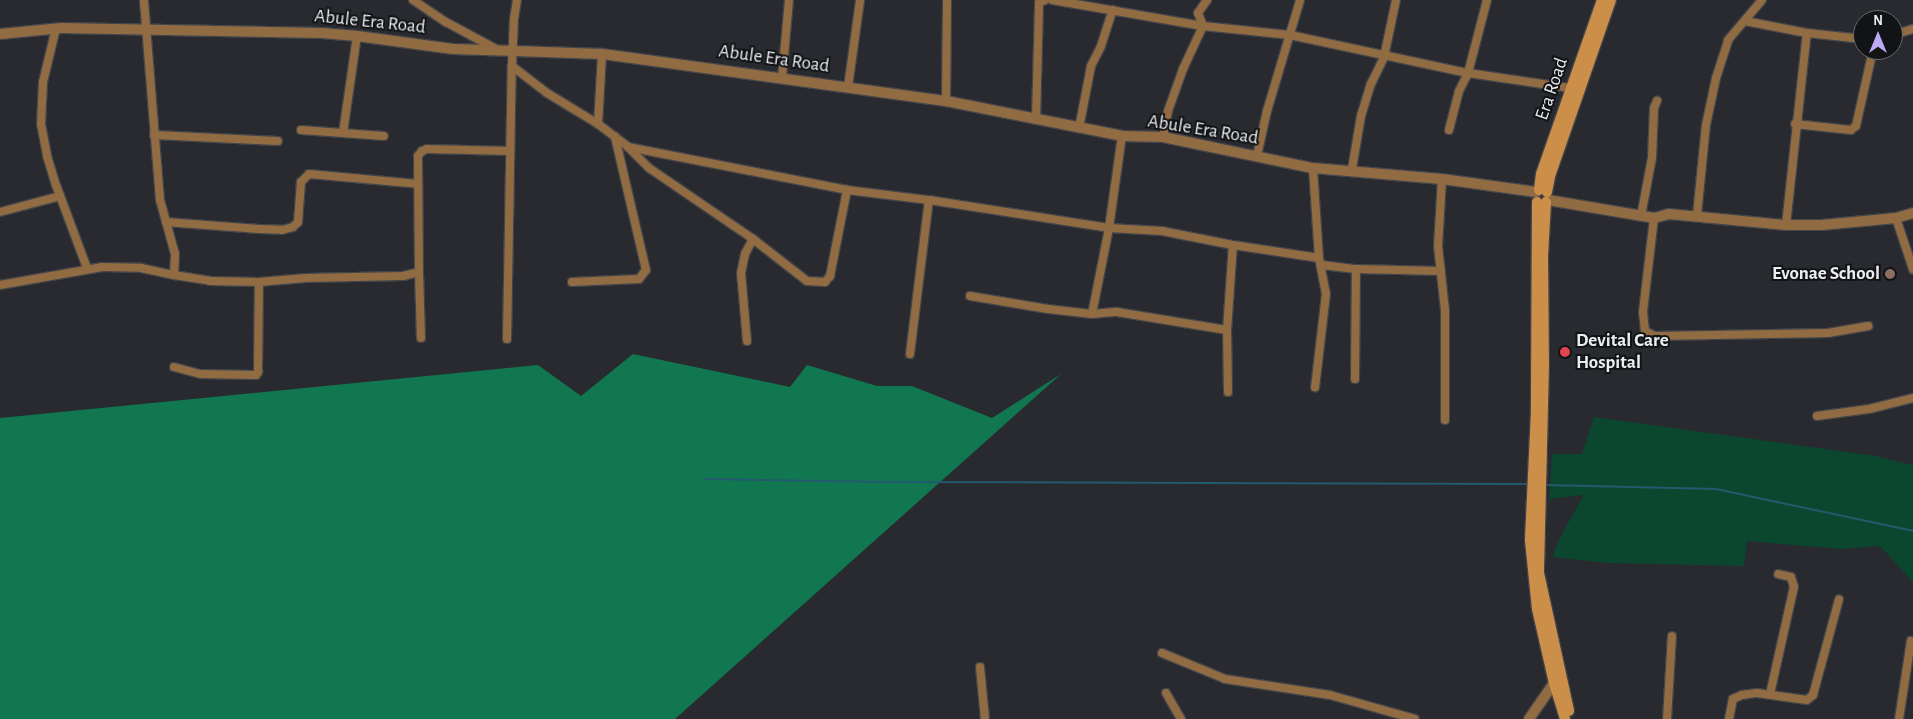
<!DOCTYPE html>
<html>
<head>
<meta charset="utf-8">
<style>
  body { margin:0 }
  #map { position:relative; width:1913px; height:719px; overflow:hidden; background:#282a2f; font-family:"Alegreya Sans",sans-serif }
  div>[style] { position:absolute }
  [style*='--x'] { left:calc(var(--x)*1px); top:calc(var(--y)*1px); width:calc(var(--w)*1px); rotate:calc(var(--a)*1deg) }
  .green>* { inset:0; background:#0b472f }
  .forest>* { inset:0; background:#117751 }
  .stream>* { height:2px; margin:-1px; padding:0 1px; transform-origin:1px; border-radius:1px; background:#245a6d }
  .roads { filter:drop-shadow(1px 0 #43454a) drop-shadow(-1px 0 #43454a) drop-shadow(0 1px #43454a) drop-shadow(0 -1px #43454a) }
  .minor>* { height:8px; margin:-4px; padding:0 4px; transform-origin:4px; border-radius:4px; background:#916b42 }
  .tertiary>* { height:10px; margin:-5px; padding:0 5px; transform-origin:5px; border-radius:5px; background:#916b42 }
  .secondary>* { height:10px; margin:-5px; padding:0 5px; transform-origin:5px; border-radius:5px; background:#cc8f4a }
  .dots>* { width:14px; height:14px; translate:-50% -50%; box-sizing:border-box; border:2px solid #121315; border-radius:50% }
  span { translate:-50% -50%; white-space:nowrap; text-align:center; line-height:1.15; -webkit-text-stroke:4px #121315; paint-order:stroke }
  .street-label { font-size:19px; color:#ecedf1 }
  .poi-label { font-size:19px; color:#ecedf1; font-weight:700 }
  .right { translate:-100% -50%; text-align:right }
  .left { translate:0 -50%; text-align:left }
  .north { position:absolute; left:1853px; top:10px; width:50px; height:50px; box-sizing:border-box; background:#121315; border:1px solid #696a6d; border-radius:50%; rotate:0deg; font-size:14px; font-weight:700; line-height:20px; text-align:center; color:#ecedf1 }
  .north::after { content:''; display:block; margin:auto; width:18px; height:22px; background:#bcaaf6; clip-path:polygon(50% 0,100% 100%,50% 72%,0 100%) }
</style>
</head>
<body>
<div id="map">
  <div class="green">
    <div style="clip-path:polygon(1594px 417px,1875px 456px,1913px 465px,1913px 582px,1880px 546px,1841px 549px,1747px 541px,1744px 566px,1609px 563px,1553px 557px,1559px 539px,1584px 495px,1549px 499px,1552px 454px,1582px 454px)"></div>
  </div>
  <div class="forest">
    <div style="clip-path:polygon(633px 354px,790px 387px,807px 365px,877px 386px,912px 386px,992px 418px,1061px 374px,675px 719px,0 719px,0 418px,538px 365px,581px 396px)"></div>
  </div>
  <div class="stream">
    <div style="--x:705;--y:479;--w:200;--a:0.9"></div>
    <div style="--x:905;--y:482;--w:625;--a:0.18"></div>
    <div style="--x:1545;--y:485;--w:171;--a:1.3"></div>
    <div style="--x:1716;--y:489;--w:201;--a:12"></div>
  </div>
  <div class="roads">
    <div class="minor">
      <div style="--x:413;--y:0;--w:40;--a:34"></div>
      <div style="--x:446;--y:22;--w:57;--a:28.4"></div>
      <div style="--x:517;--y:0;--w:18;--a:99"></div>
      <div style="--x:514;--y:18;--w:48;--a:92.4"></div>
      <div style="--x:512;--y:66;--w:44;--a:37.6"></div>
      <div style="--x:547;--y:93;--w:60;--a:31.3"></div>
      <div style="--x:598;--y:124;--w:38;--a:37"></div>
      <div style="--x:628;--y:147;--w:223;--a:11.1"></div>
      <div style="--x:847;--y:190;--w:83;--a:7"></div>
      <div style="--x:929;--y:200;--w:182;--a:8.8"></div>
      <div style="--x:1109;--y:228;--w:53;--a:3.2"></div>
      <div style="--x:1162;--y:231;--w:72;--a:11.2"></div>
      <div style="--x:1233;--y:245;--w:87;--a:8.6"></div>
      <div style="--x:1052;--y:0;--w:153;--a:9.8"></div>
      <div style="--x:1203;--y:26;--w:87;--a:5.9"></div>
      <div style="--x:1290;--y:35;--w:182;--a:12.1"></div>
      <div style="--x:1468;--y:73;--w:103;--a:8.4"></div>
      <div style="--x:1745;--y:21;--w:63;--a:11"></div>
      <div style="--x:1807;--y:33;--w:56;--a:6.1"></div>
      <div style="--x:56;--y:28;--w:56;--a:103.5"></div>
      <div style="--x:43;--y:82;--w:42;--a:92.7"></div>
      <div style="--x:41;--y:124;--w:33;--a:79"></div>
      <div style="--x:47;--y:156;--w:30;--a:73"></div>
      <div style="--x:56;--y:185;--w:89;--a:69.5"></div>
      <div style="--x:1893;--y:35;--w:21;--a:-17"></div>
      <div style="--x:782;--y:78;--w:78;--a:-84.9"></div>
      <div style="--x:848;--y:87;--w:88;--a:-82.1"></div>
      <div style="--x:946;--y:101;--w:101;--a:-89.4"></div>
      <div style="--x:1036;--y:120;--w:117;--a:-88.5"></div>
      <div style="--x:1039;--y:3;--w:7;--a:-27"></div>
      <div style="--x:598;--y:124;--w:70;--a:-86.7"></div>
      <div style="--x:1795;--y:124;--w:56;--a:6.1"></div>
      <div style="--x:1851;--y:130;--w:6;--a:-39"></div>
      <div style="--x:1856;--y:126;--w:78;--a:-77.4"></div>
      <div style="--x:1079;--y:128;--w:63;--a:-79"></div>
      <div style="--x:1091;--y:66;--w:22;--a:-63"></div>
      <div style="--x:1101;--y:46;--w:38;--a:-72"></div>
      <div style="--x:301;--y:130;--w:83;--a:4.1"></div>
      <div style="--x:1449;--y:130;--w:40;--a:-75.6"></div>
      <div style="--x:1459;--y:91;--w:20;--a:-63"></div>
      <div style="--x:1468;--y:73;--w:75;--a:-75.4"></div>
      <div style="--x:343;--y:133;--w:98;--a:-81.8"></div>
      <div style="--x:154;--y:135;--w:124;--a:2.8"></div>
      <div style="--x:1163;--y:137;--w:26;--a:-79"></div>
      <div style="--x:1168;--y:111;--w:45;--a:-70.3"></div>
      <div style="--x:1183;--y:69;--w:47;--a:-65.1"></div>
      <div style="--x:1203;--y:26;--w:14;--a:-111"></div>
      <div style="--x:1198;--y:13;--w:16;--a:-55"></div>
      <div style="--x:628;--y:147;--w:30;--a:45"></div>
      <div style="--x:649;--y:168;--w:126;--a:34.3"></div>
      <div style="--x:753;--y:239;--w:68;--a:37.9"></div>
      <div style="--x:807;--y:281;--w:18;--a:3"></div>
      <div style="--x:825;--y:282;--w:8;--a:-50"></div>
      <div style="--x:830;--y:276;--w:88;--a:-78.8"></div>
      <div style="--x:1257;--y:156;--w:46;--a:-77.5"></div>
      <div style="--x:1267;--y:111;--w:116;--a:-73.4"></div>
      <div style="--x:1313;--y:168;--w:90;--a:86.2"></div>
      <div style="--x:1319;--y:258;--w:37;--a:79"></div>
      <div style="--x:1326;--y:294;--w:94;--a:96.7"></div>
      <div style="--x:1352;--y:169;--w:54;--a:-80.4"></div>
      <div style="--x:1361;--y:116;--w:34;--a:-73"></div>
      <div style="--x:1371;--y:84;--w:30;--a:-64"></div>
      <div style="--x:1384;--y:57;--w:58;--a:-78.1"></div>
      <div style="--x:1442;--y:179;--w:67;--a:93.4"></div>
      <div style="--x:1438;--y:246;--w:64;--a:83.8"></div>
      <div style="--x:1445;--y:310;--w:110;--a:90"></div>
      <div style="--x:0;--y:212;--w:62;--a:-14.9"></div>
      <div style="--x:1697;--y:215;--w:90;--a:-84.3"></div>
      <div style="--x:1706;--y:125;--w:48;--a:-78"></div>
      <div style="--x:1716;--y:78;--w:40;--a:-72"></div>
      <div style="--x:1728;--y:40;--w:52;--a:-49.6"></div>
      <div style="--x:1641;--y:216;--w:59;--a:-79.3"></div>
      <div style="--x:1652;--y:158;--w:50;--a:-87.7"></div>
      <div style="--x:1654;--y:108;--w:8;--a:-67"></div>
      <div style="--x:1654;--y:218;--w:95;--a:96.7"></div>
      <div style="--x:1643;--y:312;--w:19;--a:84"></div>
      <div style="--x:1645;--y:331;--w:11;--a:27"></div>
      <div style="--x:1655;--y:336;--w:173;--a:-1"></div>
      <div style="--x:1828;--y:333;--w:41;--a:-9.9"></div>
      <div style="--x:1896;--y:218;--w:54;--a:71.6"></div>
      <div style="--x:166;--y:222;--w:93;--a:4.3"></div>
      <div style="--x:259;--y:229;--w:23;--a:2"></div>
      <div style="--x:282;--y:230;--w:11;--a:-15"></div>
      <div style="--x:293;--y:227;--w:7;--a:-45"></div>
      <div style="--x:298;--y:222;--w:40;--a:-85.7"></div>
      <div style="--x:301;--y:182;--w:11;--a:-45"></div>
      <div style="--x:309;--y:174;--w:109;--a:5.2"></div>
      <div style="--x:1786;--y:225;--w:193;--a:-83.8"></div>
      <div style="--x:1322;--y:265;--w:34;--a:7"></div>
      <div style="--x:1356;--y:269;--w:85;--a:1.3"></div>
      <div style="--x:419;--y:272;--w:66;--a:88.3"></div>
      <div style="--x:174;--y:275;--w:36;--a:9"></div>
      <div style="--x:210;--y:281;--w:49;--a:1.2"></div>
      <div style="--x:259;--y:282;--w:47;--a:-4.9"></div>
      <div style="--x:306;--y:278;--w:97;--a:-1.2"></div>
      <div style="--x:403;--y:276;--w:16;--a:-14"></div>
      <div style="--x:419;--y:272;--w:116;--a:-90.5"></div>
      <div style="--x:418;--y:156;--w:6;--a:-51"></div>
      <div style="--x:422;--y:151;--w:5;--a:-22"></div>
      <div style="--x:427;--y:149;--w:83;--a:1.4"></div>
      <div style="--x:572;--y:282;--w:67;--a:-2.6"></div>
      <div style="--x:639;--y:279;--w:11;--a:-52"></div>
      <div style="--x:646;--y:270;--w:137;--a:-103.1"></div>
      <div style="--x:0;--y:285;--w:104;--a:-10"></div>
      <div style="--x:102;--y:267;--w:39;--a:1"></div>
      <div style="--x:141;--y:268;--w:34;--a:12"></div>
      <div style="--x:174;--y:275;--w:21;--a:-87"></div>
      <div style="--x:175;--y:254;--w:56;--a:-105.5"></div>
      <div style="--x:160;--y:200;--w:201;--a:-94.6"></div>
      <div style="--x:970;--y:296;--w:79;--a:9.5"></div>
      <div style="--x:1048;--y:309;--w:44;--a:6.5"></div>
      <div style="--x:1092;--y:314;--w:25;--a:-5"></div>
      <div style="--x:1117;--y:312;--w:111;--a:9.3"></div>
      <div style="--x:1092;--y:314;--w:88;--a:-78.8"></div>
      <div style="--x:1109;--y:228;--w:93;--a:-82"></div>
      <div style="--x:507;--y:339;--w:273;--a:-89"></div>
      <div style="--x:747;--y:341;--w:68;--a:-95"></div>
      <div style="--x:741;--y:273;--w:19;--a:-78"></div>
      <div style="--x:745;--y:254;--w:17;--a:-62"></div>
      <div style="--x:910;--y:354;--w:155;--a:-83"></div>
      <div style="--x:174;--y:367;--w:28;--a:15"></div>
      <div style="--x:201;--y:374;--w:55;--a:1"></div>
      <div style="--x:256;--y:375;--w:4;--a:-56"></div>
      <div style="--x:258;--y:372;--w:90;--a:-89.4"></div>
      <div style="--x:1355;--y:379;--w:110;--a:-89.5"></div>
      <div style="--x:1228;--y:392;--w:62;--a:-90.9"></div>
      <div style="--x:1227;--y:330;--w:85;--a:-86"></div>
      <div style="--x:1817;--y:416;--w:52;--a:-7.7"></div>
      <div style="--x:1869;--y:409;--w:45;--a:-14"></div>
      <div style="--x:1162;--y:653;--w:68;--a:22.4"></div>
      <div style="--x:1225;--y:679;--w:106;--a:8.7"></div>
      <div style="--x:1330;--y:695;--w:88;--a:15.8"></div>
      <div style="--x:980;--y:667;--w:52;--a:84.5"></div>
      <div style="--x:1166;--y:693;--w:30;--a:60"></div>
      <div style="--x:1770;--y:694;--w:110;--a:-77.4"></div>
      <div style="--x:1794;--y:587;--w:10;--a:-107"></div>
      <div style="--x:1791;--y:577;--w:13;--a:-167"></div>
      <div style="--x:1667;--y:719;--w:83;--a:-86.6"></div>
      <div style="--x:1729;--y:719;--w:20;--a:-79"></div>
      <div style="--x:1733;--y:699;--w:10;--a:-24"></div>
      <div style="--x:1742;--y:695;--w:15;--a:-8"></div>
      <div style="--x:1757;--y:693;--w:50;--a:8"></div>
      <div style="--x:1807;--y:700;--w:8;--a:-40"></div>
      <div style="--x:1813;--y:695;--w:99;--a:-74.8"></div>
      <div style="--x:1899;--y:719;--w:79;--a:-81.3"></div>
    </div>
    <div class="tertiary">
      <div style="--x:0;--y:34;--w:62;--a:-5.5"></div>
      <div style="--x:62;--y:28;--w:260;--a:1.1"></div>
      <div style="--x:322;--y:33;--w:35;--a:5"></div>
      <div style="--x:357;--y:36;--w:97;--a:7.7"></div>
      <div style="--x:453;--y:49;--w:149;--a:1.9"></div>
      <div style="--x:602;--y:54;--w:347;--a:7.8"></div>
      <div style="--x:946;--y:101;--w:179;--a:11.2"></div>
      <div style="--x:1122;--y:136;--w:41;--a:1.4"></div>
      <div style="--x:1163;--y:137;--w:153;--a:11.7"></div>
      <div style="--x:1313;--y:168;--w:129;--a:4.9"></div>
      <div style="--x:1442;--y:179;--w:95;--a:7.9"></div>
      <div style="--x:1548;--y:200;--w:108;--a:9.6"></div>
      <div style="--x:1654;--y:218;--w:16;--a:-15"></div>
      <div style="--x:1669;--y:214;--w:118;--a:5.4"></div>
      <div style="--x:1786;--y:225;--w:36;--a:0"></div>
      <div style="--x:1822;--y:225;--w:74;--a:-5.4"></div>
      <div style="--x:1896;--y:218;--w:18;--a:-16"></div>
      <div style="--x:1529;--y:719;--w:44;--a:-55.2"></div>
    </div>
    <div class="secondary">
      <div style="--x:1539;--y:190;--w:16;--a:-83"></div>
      <div style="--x:1541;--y:174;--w:184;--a:-70.7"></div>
      <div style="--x:1547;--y:192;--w:16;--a:-79"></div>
      <div style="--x:1550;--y:176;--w:186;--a:-70.9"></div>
      <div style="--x:1537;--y:202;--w:210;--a:90.3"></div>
      <div style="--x:1536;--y:412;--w:128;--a:92.7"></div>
      <div style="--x:1530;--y:540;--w:69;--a:84.2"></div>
      <div style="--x:1537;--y:609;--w:76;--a:77.1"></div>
      <div style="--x:1554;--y:683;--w:38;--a:73"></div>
      <div style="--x:1546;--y:202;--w:54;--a:93.2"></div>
      <div style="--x:1543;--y:256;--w:108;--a:89.5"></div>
      <div style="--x:1544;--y:364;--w:209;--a:91.4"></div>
      <div style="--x:1539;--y:573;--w:141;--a:77.7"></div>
    </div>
  </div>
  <div class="dots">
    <div style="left:1890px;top:274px;background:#8d6e63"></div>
    <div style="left:1565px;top:352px;background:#e0444e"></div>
  </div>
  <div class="street-label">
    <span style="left:370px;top:22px;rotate:6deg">Abule Era Road</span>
    <span style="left:774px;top:59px;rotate:8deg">Abule Era Road</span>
    <span style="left:1552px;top:89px;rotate:-71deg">Era Road</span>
    <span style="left:1203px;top:130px;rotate:9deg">Abule Era Road</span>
  </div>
  <div class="poi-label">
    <span class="right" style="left:1880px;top:274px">Evonae School</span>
    <span class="left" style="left:1576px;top:352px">Devital Care<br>Hospital</span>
  </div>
  <div class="north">N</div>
</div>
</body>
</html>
